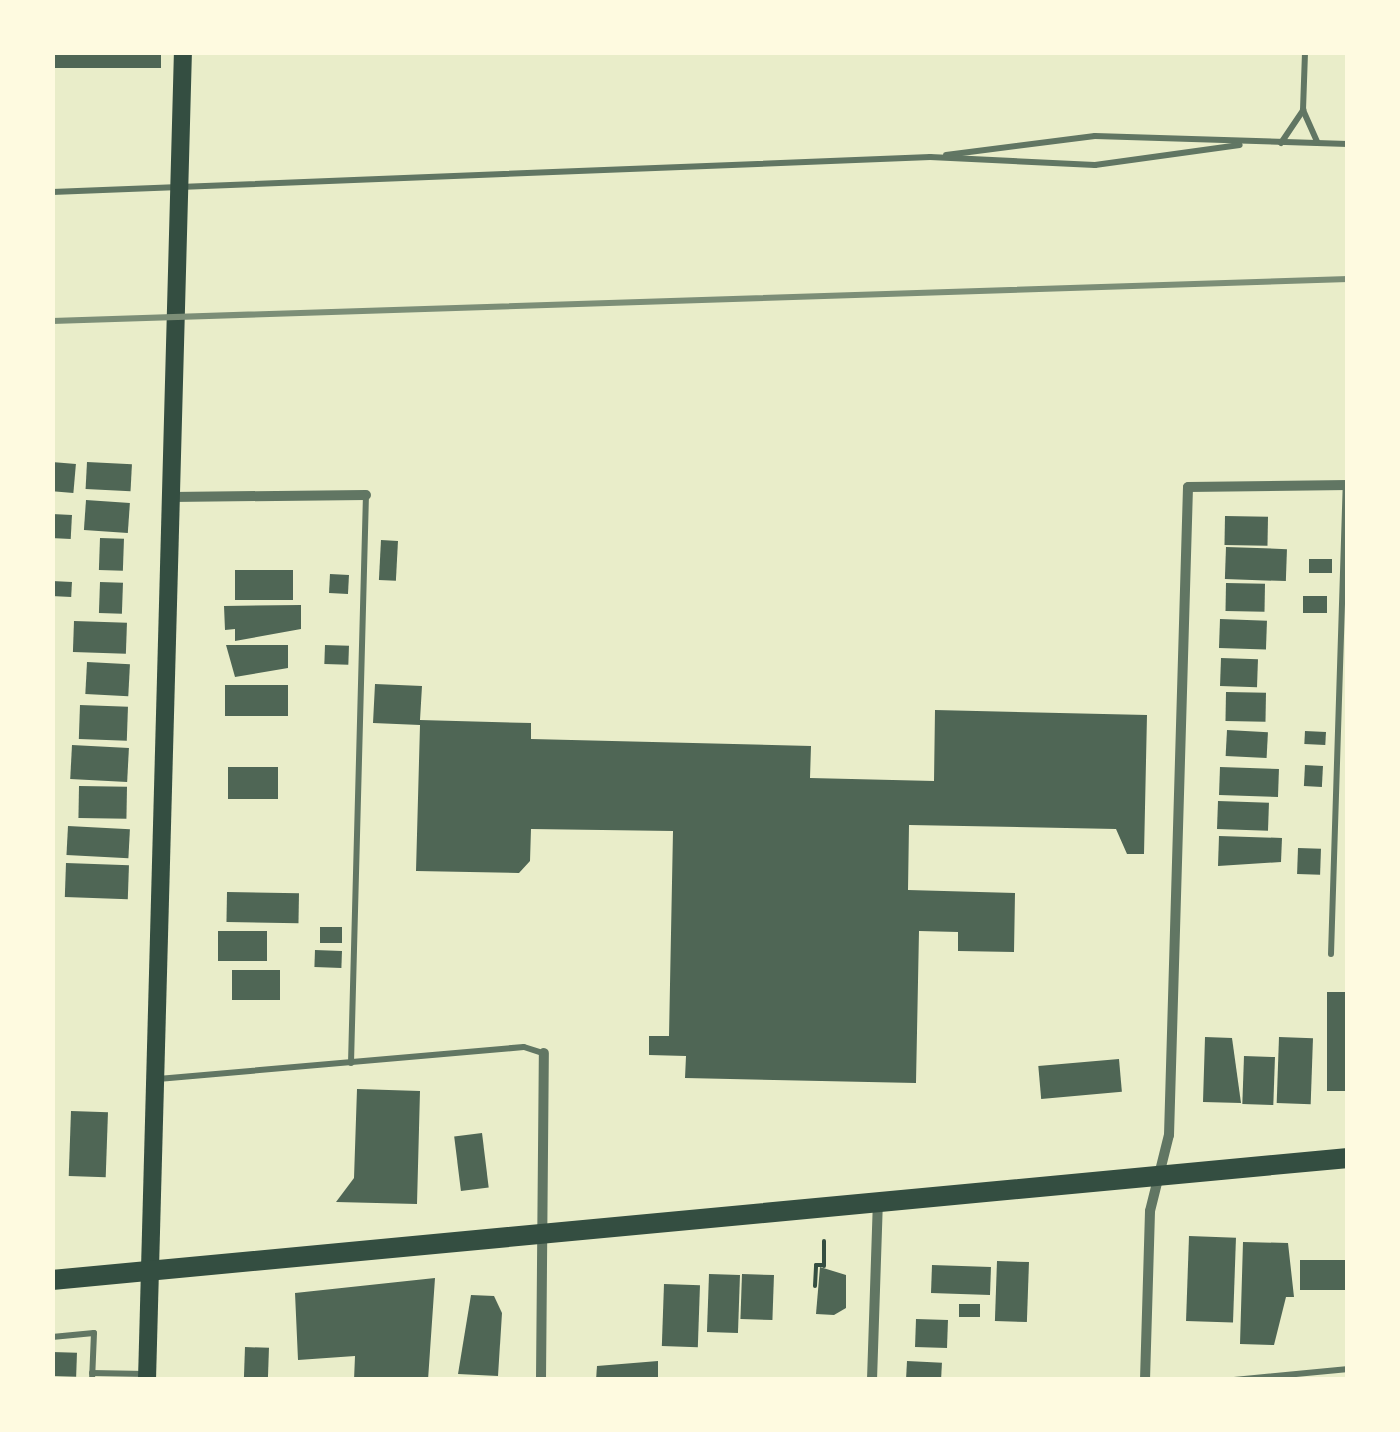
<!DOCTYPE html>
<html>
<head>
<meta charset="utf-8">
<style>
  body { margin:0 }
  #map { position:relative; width:1400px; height:1432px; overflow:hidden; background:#e9edc9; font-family:"PT Sans Narrow",sans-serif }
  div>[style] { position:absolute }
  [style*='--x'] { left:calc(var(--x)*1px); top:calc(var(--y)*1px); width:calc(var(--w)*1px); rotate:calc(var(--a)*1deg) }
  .building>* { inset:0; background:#4f6655; transform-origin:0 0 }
  .path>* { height:4px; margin:-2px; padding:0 2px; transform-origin:2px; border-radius:2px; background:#344e41 }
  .service>* { height:6px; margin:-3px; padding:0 3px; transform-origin:3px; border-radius:3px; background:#617663 }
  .minor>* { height:10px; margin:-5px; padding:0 5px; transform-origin:5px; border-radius:5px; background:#617663 }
  .secondary>* { height:18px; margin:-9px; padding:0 9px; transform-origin:9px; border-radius:9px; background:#344e41 }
  .primary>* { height:20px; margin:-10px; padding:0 10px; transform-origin:10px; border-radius:10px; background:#344e41 }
  .rail>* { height:6px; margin:-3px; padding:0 3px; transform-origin:3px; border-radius:3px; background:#7c8e77 }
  span { translate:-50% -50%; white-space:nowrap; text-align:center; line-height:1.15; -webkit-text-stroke:8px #fefae0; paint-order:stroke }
  .frame { position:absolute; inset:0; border:55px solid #fefae0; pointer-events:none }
</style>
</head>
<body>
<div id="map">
  <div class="building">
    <div style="left:52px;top:52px;width:109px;height:16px"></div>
    <div style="left:52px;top:462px;width:24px;height:29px;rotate:5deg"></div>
    <div style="left:87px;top:462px;width:45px;height:27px;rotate:3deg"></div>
    <div style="left:86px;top:500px;width:44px;height:30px;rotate:4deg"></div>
    <div style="left:52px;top:514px;width:20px;height:24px;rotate:3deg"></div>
    <div style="left:1225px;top:516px;width:43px;height:29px;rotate:1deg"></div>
    <div style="left:100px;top:538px;width:24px;height:32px;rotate:2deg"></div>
    <div style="left:381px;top:540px;width:17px;height:40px;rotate:3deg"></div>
    <div style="left:1226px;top:547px;width:61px;height:32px;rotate:2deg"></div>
    <div style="left:1309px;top:559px;width:23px;height:14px"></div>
    <div style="left:235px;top:570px;width:58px;height:30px"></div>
    <div style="left:330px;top:574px;width:19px;height:19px;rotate:3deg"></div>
    <div style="left:52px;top:581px;width:20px;height:15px;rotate:3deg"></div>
    <div style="left:100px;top:582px;width:23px;height:31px;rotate:2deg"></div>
    <div style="left:1226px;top:583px;width:39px;height:28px;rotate:1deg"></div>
    <div style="left:1303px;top:596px;width:24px;height:17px"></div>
    <div style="clip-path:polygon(301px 605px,301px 629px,235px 641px,235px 629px,225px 630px,224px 606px)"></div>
    <div style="left:1220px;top:619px;width:47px;height:29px;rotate:2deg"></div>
    <div style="left:74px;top:621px;width:53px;height:31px;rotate:2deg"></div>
    <div style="clip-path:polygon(226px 645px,288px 645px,288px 668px,235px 677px)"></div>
    <div style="left:325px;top:645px;width:24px;height:19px;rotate:2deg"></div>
    <div style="left:1221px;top:658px;width:37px;height:28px;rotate:2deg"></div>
    <div style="left:87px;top:662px;width:43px;height:32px;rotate:3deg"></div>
    <div style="clip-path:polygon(375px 684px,422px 686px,420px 720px,531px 723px,531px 739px,811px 746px,810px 778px,934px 781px,935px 710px,1147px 715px,1144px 854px,1127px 854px,1116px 829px,909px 825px,908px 890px,1015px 893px,1014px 952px,958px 951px,958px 932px,919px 931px,916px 1083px,685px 1078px,686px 1056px,649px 1055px,649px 1036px,669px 1036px,673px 831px,531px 829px,530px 861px,519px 873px,416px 871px,420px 725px,373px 723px)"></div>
    <div style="left:225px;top:685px;width:63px;height:31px"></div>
    <div style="left:1226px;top:692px;width:40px;height:29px;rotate:1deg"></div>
    <div style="left:80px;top:705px;width:48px;height:34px;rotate:2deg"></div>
    <div style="left:1227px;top:730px;width:41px;height:26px;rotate:3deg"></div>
    <div style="left:1305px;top:731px;width:21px;height:13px;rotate:3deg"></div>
    <div style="left:72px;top:745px;width:57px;height:34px;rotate:3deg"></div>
    <div style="left:1305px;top:765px;width:18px;height:21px;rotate:3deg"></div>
    <div style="left:278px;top:767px;width:32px;height:50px;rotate:90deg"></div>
    <div style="left:1220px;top:767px;width:59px;height:28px;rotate:2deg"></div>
    <div style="left:79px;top:786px;width:48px;height:32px;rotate:1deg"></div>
    <div style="left:1218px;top:801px;width:51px;height:28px;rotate:2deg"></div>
    <div style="left:68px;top:826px;width:62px;height:29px;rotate:3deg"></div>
    <div style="clip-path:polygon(1219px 836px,1282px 838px,1281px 862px,1218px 866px)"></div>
    <div style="left:1298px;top:848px;width:23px;height:26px;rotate:2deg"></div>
    <div style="left:66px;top:863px;width:63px;height:34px;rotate:2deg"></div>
    <div style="left:227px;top:892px;width:72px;height:30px;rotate:1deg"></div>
    <div style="left:320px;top:927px;width:22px;height:16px"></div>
    <div style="left:218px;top:931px;width:49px;height:30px"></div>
    <div style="left:315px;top:950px;width:27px;height:17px;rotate:2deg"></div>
    <div style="left:280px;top:970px;width:30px;height:48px;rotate:90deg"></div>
    <div style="left:1327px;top:992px;width:21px;height:99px"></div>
    <div style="clip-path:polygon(1205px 1037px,1232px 1038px,1241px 1103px,1203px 1102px)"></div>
    <div style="left:1279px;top:1037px;width:34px;height:66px;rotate:2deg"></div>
    <div style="left:1244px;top:1056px;width:31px;height:48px;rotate:2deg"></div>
    <div style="left:1119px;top:1059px;width:33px;height:81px;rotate:85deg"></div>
    <div style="clip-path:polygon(357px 1089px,420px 1091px,417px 1204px,336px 1202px,354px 1178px)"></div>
    <div style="left:71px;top:1111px;width:37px;height:65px;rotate:2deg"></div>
    <div style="left:482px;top:1133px;width:55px;height:28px;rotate:83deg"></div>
    <div style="left:1189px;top:1236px;width:47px;height:85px;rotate:2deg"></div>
    <div style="clip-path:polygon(1243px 1242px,1288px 1243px,1294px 1297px,1286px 1297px,1274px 1345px,1240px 1344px)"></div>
    <div style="left:1348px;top:1260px;width:30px;height:48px;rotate:90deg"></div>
    <div style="left:997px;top:1261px;width:32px;height:60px;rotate:2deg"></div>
    <div style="left:932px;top:1265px;width:59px;height:28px;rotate:2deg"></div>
    <div style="clip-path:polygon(820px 1267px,846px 1275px,846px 1308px,834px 1315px,816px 1314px)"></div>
    <div style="left:709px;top:1274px;width:31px;height:58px;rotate:2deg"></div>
    <div style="left:742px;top:1274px;width:32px;height:45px;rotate:2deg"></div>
    <div style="clip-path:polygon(435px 1278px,428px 1380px,354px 1380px,355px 1356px,298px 1360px,295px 1293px)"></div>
    <div style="left:664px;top:1284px;width:36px;height:62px;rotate:2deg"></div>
    <div style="clip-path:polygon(471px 1295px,494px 1296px,502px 1313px,498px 1376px,458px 1374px)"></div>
    <div style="left:959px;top:1304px;width:21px;height:13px"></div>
    <div style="left:916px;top:1319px;width:32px;height:28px;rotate:2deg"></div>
    <div style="left:245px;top:1347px;width:24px;height:33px;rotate:2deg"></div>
    <div style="left:52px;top:1352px;width:25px;height:24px;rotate:2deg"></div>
    <div style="clip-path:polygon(658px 1361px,658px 1380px,596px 1380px,597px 1366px)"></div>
    <div style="left:907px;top:1361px;width:35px;height:19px;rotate:3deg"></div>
  </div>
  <div class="path">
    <div style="--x:824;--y:1266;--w:25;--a:-90"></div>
    <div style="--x:815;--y:1286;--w:21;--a:-87"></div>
    <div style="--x:816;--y:1265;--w:7;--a:0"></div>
  </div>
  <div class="service">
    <div style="--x:1303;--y:110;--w:36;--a:66"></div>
    <div style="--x:1281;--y:143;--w:40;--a:-56"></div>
    <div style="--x:1303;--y:110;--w:58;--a:-88"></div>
    <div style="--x:946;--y:155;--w:150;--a:-7.3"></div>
    <div style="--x:1095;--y:136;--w:253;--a:1.8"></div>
    <div style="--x:52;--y:192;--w:879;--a:-2.28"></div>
    <div style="--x:930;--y:157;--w:165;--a:2.8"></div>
    <div style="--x:1095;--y:165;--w:146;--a:-7.9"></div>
    <div style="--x:1331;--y:954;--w:468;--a:-88.2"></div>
    <div style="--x:351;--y:1063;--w:568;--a:-88.49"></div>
    <div style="--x:158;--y:1079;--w:367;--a:-5"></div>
    <div style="--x:524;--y:1047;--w:20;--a:18"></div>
    <div style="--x:52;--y:1337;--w:42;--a:-5.4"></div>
    <div style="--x:94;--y:1333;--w:47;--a:92.4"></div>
    <div style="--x:92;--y:1373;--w:54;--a:1.1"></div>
    <div style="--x:1234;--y:1380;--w:115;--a:-5.5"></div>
  </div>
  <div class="minor">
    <div style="--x:171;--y:497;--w:195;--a:-0.6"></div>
    <div style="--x:541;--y:1380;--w:327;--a:-89.5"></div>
    <div style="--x:872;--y:1380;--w:177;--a:-88.1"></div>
    <div style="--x:1145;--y:1380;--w:169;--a:-88.3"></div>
    <div style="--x:1150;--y:1211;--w:78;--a:-76"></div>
    <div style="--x:1169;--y:1135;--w:648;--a:-88.32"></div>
    <div style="--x:1188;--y:487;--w:160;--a:-0.7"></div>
  </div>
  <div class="secondary">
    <div style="--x:147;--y:1380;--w:1328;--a:-88.45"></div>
  </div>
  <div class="primary">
    <div style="--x:52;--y:1280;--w:1302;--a:-5.38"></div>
  </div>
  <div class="rail">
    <div style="--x:52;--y:321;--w:1297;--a:-1.86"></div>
  </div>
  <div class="frame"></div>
</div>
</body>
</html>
